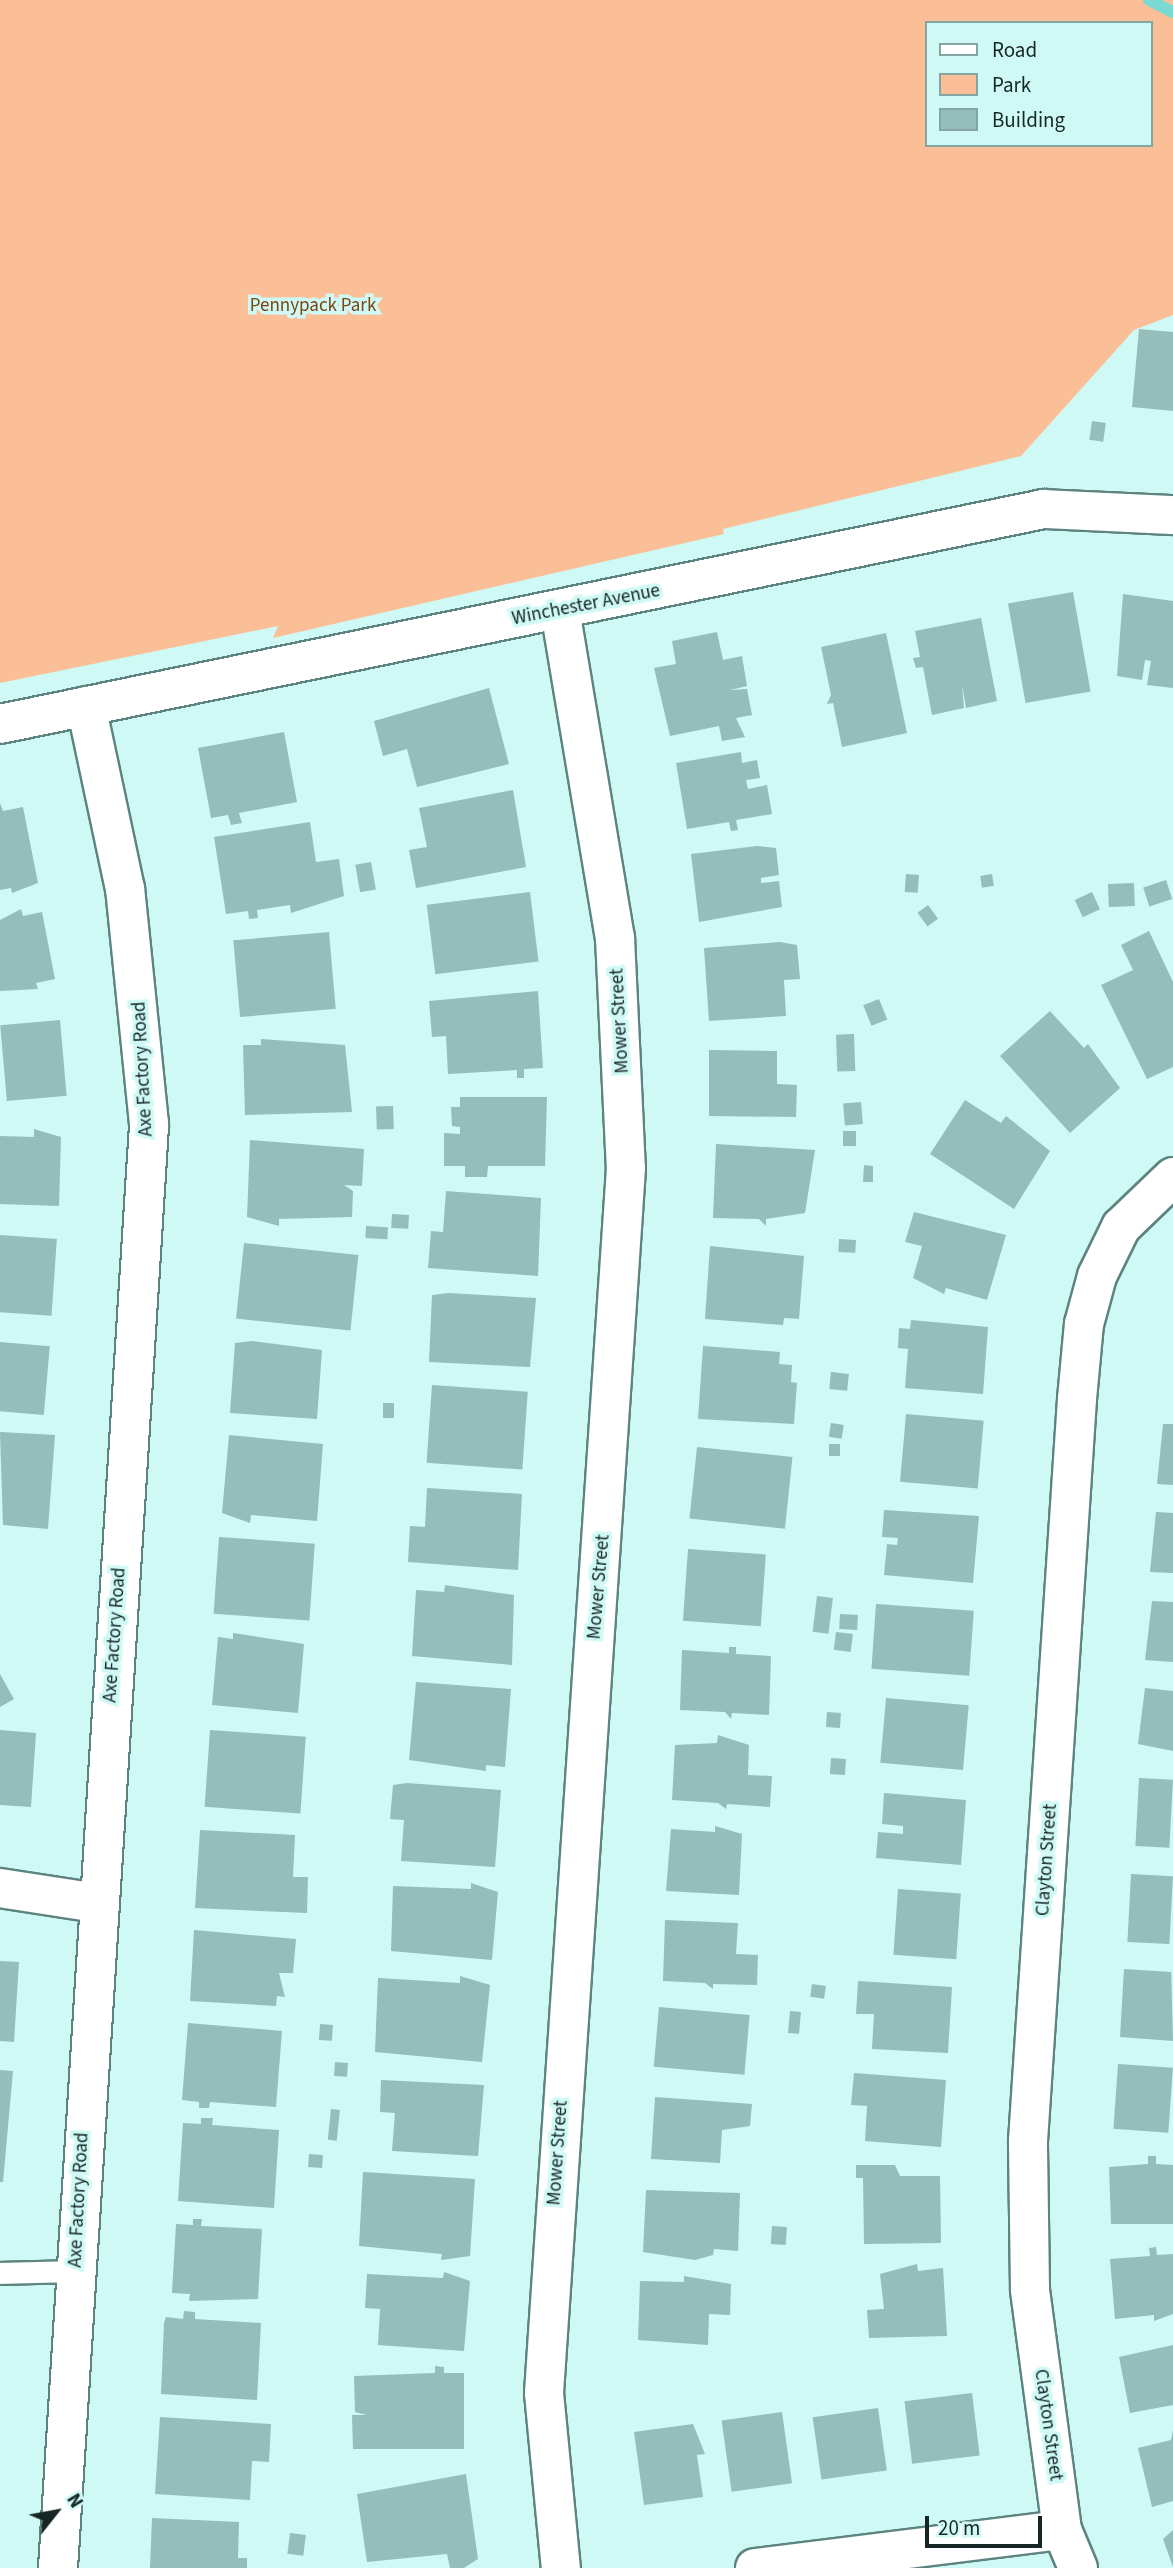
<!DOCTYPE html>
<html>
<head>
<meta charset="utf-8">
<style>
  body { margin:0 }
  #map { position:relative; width:1173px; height:2568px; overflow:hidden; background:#cff9f5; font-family:"Source Sans 3",sans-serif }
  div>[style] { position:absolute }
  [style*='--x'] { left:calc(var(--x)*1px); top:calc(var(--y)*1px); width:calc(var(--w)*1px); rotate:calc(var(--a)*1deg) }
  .green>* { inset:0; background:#fabf96 }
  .stream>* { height:12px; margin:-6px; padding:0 6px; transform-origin:6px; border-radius:6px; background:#7adad1 }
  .building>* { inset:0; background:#95bdb9; transform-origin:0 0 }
  .roads { filter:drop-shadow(2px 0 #5d8480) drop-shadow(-2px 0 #5d8480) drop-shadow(0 2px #5d8480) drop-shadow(0 -2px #5d8480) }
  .lane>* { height:21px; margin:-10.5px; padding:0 10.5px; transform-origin:10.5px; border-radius:10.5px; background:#fff }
  .street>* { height:38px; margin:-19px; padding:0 19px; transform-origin:19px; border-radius:19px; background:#fff }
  span { translate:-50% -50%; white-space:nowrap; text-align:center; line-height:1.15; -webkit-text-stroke:7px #cff9f5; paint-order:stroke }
  .park-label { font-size:19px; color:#7d4514 }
  .street-label { font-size:19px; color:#162625 }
  .legend { position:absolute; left:925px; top:21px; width:228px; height:126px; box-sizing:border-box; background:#cff9f5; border:2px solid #85a5a2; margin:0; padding:9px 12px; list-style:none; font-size:21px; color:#162625 }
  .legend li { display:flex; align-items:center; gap:14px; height:35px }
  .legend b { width:35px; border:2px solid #85a5a2 }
  .north { position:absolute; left:21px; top:2477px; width:70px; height:70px; -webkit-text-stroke:5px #cff9f5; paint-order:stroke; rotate:59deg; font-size:19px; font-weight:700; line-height:28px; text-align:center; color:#162625 }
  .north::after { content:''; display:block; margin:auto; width:24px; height:32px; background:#162625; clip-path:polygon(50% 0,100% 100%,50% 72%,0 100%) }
  .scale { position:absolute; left:925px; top:2516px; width:117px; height:32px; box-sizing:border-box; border:4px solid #162625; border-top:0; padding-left:9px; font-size:21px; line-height:24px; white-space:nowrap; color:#162625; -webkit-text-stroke:5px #cff9f5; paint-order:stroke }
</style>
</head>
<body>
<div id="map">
  <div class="green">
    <div style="clip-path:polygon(evenodd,0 0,1173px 0,1173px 315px,1134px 330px,1021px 456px,723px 529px,724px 534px,273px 638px,278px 626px,0 683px,0 0,926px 23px,1150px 23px,1150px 145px,926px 145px,926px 23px)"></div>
  </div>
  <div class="stream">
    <div style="--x:1149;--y:0;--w:27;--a:27"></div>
  </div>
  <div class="building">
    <div style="clip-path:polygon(1139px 329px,1173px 332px,1173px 411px,1132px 407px)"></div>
    <div style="left:1092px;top:421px;width:14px;height:19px;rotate:8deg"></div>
    <div style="left:1073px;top:592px;width:101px;height:66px;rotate:80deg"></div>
    <div style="clip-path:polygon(1123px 594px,1173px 601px,1173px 688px,1147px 685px,1151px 661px,1145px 660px,1142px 680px,1117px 676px)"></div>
    <div style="clip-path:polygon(981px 618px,997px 701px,966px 708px,962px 685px,964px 708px,932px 715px,923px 667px,916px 668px,913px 658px,920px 657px,915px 631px)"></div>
    <div style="clip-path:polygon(717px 632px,723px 660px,742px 656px,747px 686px,730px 690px,747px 689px,752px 715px,736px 718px,745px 737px,722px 741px,719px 726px,670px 736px,654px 668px,676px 664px,672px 641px)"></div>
    <div style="clip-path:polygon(886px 633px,907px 733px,842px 747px,833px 703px,827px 704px,831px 695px,821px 647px)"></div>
    <div style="clip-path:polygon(489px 688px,509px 764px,417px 787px,407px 749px,383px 756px,374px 721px)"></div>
    <div style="clip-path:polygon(284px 732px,297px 802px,239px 813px,242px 823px,231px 825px,228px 815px,211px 818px,198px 748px)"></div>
    <div style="clip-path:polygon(741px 752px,742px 763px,757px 760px,760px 778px,746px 780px,748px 789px,767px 785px,772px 814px,736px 820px,738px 830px,731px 831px,729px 822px,687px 829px,676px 763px)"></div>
    <div style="clip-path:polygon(513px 790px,526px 867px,416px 888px,409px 850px,427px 847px,419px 808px)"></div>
    <div style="clip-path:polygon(0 803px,3px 811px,23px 807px,38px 883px,12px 893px,11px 888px,0 890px)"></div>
    <div style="clip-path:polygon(310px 822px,316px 862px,339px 859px,344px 896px,291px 913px,290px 905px,257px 910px,258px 918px,249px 919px,248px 911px,226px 914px,214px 837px)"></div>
    <div style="clip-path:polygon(757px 846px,776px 848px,779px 875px,761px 878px,761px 883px,779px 881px,782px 907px,699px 922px,691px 854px)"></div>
    <div style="left:371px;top:862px;width:28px;height:16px;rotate:80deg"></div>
    <div style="left:906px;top:874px;width:13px;height:18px;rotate:4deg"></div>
    <div style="left:992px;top:874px;width:12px;height:12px;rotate:81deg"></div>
    <div style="left:1166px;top:880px;width:20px;height:24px;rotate:72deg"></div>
    <div style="left:1134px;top:883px;width:23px;height:26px;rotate:88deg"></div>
    <div style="left:530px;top:892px;width:70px;height:104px;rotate:83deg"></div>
    <div style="left:1092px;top:892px;width:19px;height:19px;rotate:65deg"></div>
    <div style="left:928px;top:905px;width:17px;height:13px;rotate:54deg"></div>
    <div style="clip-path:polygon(21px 909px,23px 916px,42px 912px,55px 979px,36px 983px,38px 989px,0 991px,0 920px)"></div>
    <div style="clip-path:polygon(1149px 931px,1173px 982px,1173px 1067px,1147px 1079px,1101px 985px,1133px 970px,1121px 945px)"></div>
    <div style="left:329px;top:932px;width:77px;height:96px;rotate:85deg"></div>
    <div style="clip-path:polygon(780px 942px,797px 945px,800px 979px,784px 980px,786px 1016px,709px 1021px,704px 948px)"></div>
    <div style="clip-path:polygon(538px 991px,543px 1068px,524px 1069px,524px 1078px,517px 1078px,517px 1070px,448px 1074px,446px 1036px,432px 1037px,429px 1001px)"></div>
    <div style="left:879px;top:999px;width:22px;height:17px;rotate:68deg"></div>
    <div style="clip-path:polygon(1050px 1011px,1084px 1048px,1088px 1044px,1120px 1088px,1070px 1133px,1000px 1056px)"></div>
    <div style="left:60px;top:1020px;width:76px;height:60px;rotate:85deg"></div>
    <div style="left:854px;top:1034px;width:37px;height:18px;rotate:88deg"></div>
    <div style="clip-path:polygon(261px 1039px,345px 1045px,352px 1112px,245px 1115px,243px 1045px,261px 1045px)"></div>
    <div style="clip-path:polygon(709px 1050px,777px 1051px,777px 1084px,797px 1085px,796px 1117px,709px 1116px)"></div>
    <div style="clip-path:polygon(460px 1097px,547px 1097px,545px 1166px,488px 1166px,487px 1177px,465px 1177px,465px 1166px,444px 1166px,444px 1133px,460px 1134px,460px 1127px,452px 1126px,451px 1107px,460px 1107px)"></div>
    <div style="clip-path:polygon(965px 1100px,1001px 1123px,1006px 1116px,1050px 1151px,1014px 1209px,930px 1154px)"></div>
    <div style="left:861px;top:1102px;width:22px;height:18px;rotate:85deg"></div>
    <div style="left:393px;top:1106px;width:23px;height:17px;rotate:88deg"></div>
    <div style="clip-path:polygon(34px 1129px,61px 1137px,59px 1206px,0 1204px,0 1136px,34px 1137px)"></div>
    <div style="left:843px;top:1131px;width:13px;height:15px"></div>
    <div style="clip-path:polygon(250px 1140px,364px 1149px,362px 1186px,344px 1185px,353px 1191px,352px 1217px,279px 1219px,279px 1226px,247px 1217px)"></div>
    <div style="clip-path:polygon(716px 1144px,815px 1150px,805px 1213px,766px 1219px,766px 1226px,759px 1219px,713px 1218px)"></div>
    <div style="clip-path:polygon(864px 1165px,873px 1166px,873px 1182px,863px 1182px)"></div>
    <div style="clip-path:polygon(446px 1191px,541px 1198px,538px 1276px,428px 1268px,431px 1231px,443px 1232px)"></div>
    <div style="clip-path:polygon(914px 1212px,1006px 1235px,987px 1300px,946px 1288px,944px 1294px,913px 1278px,922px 1246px,905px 1242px)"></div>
    <div style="left:392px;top:1214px;width:17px;height:14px;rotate:3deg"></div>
    <div style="left:366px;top:1226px;width:22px;height:12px;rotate:3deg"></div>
    <div style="left:0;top:1235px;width:57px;height:77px;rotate:4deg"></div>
    <div style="left:839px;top:1239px;width:17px;height:13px;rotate:3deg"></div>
    <div style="left:244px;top:1243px;width:115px;height:76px;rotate:6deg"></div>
    <div style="clip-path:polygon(710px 1246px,804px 1256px,799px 1319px,784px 1318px,783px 1325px,705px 1319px)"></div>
    <div style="clip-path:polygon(449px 1293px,536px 1298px,530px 1367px,429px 1362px,432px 1295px)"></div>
    <div style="clip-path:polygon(911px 1320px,988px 1327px,983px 1394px,905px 1388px,908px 1349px,898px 1348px,899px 1328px,910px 1329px)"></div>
    <div style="clip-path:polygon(252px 1341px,322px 1350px,317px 1419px,230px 1413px,235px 1343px)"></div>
    <div style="left:0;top:1342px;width:50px;height:69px;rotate:5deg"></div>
    <div style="clip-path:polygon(703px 1346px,780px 1352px,779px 1364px,792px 1365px,791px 1382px,797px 1383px,794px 1424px,698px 1419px)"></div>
    <div style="left:831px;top:1372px;width:18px;height:17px;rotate:6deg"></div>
    <div style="left:432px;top:1385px;width:96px;height:78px;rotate:4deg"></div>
    <div style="left:383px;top:1403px;width:11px;height:15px"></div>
    <div style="left:906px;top:1414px;width:78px;height:68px;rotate:5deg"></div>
    <div style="left:831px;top:1423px;width:13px;height:14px;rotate:9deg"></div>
    <div style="clip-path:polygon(1163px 1424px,1173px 1424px,1173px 1485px,1157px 1484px)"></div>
    <div style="clip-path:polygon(0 1432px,55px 1435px,48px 1529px,3px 1525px)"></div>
    <div style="clip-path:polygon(229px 1435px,323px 1444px,317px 1521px,251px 1515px,250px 1523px,222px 1513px)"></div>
    <div style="left:829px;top:1444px;width:11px;height:12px"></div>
    <div style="left:697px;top:1447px;width:96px;height:72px;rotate:6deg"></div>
    <div style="clip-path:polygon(427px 1488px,522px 1494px,518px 1570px,408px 1562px,410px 1526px,425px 1527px)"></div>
    <div style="clip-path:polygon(884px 1510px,979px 1516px,973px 1583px,884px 1575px,887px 1544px,897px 1545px,898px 1538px,882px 1537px)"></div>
    <div style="clip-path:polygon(1156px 1512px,1173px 1513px,1173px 1573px,1150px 1572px)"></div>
    <div style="left:219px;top:1537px;width:96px;height:77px;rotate:4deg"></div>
    <div style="left:688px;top:1549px;width:78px;height:72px;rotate:4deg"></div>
    <div style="clip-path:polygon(445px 1585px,514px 1595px,512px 1665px,412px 1656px,416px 1590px,444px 1592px)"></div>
    <div style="left:817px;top:1596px;width:16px;height:36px;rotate:7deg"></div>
    <div style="clip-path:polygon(1152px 1601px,1173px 1602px,1173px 1662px,1145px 1660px)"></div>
    <div style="left:876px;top:1604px;width:98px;height:65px;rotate:4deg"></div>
    <div style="left:840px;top:1614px;width:18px;height:15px;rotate:3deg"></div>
    <div style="left:836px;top:1632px;width:17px;height:18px;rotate:7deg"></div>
    <div style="clip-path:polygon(233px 1633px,304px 1644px,298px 1713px,212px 1705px,218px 1637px,233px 1639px)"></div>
    <div style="clip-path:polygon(729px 1647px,736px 1647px,736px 1654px,771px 1656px,769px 1715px,732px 1713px,731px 1719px,725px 1712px,680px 1710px,682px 1650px,729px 1653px)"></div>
    <div style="clip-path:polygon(0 1674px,14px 1699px,0 1707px)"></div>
    <div style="clip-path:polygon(416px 1682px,511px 1689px,505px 1767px,486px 1765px,486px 1771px,409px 1760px)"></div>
    <div style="clip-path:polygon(1145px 1688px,1173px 1691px,1173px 1751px,1138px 1744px)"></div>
    <div style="left:886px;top:1698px;width:83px;height:65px;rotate:5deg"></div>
    <div style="left:827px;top:1712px;width:14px;height:15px;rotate:4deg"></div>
    <div style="clip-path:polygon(0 1730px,36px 1733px,31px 1807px,0 1805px)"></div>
    <div style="left:210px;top:1730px;width:96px;height:77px;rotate:4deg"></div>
    <div style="clip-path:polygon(718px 1735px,749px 1745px,748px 1775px,772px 1776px,770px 1807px,727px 1804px,726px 1809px,718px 1803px,672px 1800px,675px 1745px,717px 1743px)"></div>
    <div style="left:831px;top:1758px;width:15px;height:16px;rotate:4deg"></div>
    <div style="left:1139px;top:1778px;width:34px;height:68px;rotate:3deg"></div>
    <div style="clip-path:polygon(407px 1783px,501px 1790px,495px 1867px,401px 1861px,404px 1820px,390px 1819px,393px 1785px)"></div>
    <div style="clip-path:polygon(884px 1793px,966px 1800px,961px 1865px,876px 1858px,878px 1832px,903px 1834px,903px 1826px,882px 1824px)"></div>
    <div style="clip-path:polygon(715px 1826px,742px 1834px,739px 1895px,666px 1891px,671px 1829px,715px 1832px)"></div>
    <div style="clip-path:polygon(200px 1830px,295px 1835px,293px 1877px,308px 1877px,307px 1913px,195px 1908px)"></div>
    <div style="left:1131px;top:1874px;width:42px;height:68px;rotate:3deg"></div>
    <div style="clip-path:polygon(471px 1883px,498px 1892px,492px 1960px,391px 1951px,393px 1886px,471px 1889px)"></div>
    <div style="left:898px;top:1889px;width:63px;height:66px;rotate:4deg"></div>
    <div style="clip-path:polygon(665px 1920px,738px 1923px,736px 1954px,758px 1955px,757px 1985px,713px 1984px,713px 1989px,705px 1983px,663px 1981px)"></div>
    <div style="clip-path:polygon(194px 1930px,296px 1939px,293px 1973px,279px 1973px,285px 1997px,277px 1996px,276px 2006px,190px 2001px)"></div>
    <div style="clip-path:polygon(0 1961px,19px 1962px,14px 2042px,0 2041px)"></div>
    <div style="clip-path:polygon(1171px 1965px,1173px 2041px,1120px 2037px,1124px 1969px,1171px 1972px)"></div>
    <div style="clip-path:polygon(460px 1976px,490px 1985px,482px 2062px,375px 2052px,378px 1978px,460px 1983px)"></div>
    <div style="clip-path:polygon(858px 1981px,952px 1987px,948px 2053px,872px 2049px,874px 2014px,856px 2014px)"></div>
    <div style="left:812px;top:1984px;width:14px;height:13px;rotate:8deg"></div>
    <div style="left:659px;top:2007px;width:91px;height:60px;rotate:5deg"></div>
    <div style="left:790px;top:2011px;width:11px;height:22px;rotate:5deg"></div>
    <div style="clip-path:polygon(188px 2023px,282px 2031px,276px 2107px,210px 2102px,209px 2108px,199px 2108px,199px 2102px,182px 2100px)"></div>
    <div style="left:320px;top:2024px;width:13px;height:16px;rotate:4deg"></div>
    <div style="left:335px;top:2062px;width:13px;height:14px;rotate:4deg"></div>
    <div style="left:1118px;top:2064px;width:55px;height:65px;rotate:4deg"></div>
    <div style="clip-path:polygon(0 2070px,13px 2071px,3px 2182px,0 2182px)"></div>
    <div style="clip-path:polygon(854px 2073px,946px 2080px,941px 2147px,865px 2141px,867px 2106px,851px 2105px)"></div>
    <div style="clip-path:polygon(381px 2080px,484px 2085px,478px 2156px,392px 2151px,395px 2113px,380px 2112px)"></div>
    <div style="clip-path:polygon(655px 2097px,752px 2104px,750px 2126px,722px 2130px,720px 2163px,651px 2159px)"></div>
    <div style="left:331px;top:2109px;width:9px;height:31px;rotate:6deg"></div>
    <div style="clip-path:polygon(201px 2118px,213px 2118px,212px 2125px,279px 2130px,274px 2208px,178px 2201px,183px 2123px,201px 2124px)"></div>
    <div style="left:309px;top:2154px;width:14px;height:13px;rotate:4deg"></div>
    <div style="clip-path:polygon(1148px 2156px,1156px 2156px,1156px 2164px,1173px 2165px,1173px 2224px,1111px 2224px,1109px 2167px,1148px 2164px)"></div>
    <div style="clip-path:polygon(856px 2165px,895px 2165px,900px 2176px,940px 2176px,941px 2243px,864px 2244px,863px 2178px,856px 2178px)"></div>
    <div style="clip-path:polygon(363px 2172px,475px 2179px,470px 2256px,441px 2260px,442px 2254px,359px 2246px)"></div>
    <div style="clip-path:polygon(646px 2190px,740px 2193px,738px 2251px,714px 2249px,713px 2255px,695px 2260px,643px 2252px)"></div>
    <div style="clip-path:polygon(193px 2219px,202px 2219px,201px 2226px,262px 2229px,258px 2299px,189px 2301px,190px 2294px,172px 2293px,176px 2224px,193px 2225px)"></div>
    <div style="left:772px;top:2226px;width:15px;height:18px;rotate:4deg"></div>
    <div style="clip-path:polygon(1156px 2247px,1157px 2255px,1173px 2254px,1173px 2314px,1154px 2321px,1154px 2315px,1115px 2319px,1110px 2259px,1150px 2256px,1149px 2248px)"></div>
    <div style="clip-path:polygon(917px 2264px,918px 2271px,943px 2268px,947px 2336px,869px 2338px,867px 2310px,884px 2309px,880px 2274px)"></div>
    <div style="clip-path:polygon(444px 2272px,470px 2281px,464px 2351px,378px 2345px,380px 2309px,365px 2308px,367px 2274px,443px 2278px)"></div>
    <div style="clip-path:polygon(684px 2276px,731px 2284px,730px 2315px,709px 2314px,708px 2345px,638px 2340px,640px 2281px,684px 2282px)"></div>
    <div style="clip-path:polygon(184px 2311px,195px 2312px,195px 2319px,261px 2323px,257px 2400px,161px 2394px,164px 2323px,166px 2317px,183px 2319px)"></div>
    <div style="clip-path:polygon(1173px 2345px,1173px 2405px,1130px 2413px,1119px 2357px)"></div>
    <div style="clip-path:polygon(435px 2366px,444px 2367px,444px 2373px,464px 2373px,464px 2449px,353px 2449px,352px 2415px,367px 2415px,355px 2412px,354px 2376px,435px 2373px)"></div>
    <div style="left:972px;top:2393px;width:63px;height:68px;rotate:83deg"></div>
    <div style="left:878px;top:2408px;width:63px;height:66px;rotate:82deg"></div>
    <div style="left:782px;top:2412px;width:72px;height:61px;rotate:82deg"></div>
    <div style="clip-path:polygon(160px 2417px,271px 2424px,269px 2462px,252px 2461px,250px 2500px,155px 2494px)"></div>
    <div style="clip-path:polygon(693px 2424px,705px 2454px,697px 2455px,703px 2497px,644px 2505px,634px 2432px)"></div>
    <div style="clip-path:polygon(1173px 2430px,1173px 2501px,1152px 2507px,1138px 2448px,1171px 2440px)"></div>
    <div style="clip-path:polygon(466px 2474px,478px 2559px,464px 2568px,450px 2568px,447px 2554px,367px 2562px,357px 2494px)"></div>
    <div style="clip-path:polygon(152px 2518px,239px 2522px,238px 2558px,247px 2558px,247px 2568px,150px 2568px)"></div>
    <div style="clip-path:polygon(1173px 2530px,1173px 2567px,1163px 2539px)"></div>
    <div style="left:290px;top:2533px;width:16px;height:21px;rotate:7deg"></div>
  </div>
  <div class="roads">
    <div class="lane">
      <div style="--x:0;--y:2273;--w:75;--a:-1.5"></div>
    </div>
    <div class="street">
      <div style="--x:560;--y:610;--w:333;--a:80.5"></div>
      <div style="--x:615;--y:938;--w:230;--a:87.3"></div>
      <div style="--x:626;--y:1168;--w:1228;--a:93.83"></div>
      <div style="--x:544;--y:2393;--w:176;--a:84.5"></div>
      <div style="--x:0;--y:724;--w:1066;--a:-11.64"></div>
      <div style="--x:1044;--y:509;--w:129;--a:2.7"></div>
      <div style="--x:0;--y:1888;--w:98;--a:8.8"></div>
      <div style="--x:58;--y:2568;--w:1447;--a:-86.39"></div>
      <div style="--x:149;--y:1124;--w:236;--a:-95.8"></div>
      <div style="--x:125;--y:889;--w:187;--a:-102"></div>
      <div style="--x:755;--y:2568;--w:309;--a:-7.1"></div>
      <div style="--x:1078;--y:2568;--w:41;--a:-112.8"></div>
      <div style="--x:1062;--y:2530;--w:243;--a:-97.6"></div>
      <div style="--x:1030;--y:2289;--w:148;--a:-90.8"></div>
      <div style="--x:1028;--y:2141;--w:744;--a:-86.22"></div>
      <div style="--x:1077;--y:1399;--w:75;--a:-84.7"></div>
      <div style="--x:1084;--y:1324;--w:50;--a:-74.8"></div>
      <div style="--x:1097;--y:1276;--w:55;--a:-63.9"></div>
      <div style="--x:1121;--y:1227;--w:72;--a:-43.9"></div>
    </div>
  </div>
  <div class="park-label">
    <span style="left:313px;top:306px">Pennypack Park</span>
  </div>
  <div class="street-label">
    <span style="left:586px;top:605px;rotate:-11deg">Winchester Avenue</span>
    <span style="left:620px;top:1021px;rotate:-93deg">Mower Street</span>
    <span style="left:143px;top:1069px;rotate:-93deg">Axe Factory Road</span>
    <span style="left:599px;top:1587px;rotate:-85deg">Mower Street</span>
    <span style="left:115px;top:1635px;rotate:-86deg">Axe Factory Road</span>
    <span style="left:1047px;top:1860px;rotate:-86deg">Clayton Street</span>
    <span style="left:558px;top:2153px;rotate:-86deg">Mower Street</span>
    <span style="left:79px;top:2200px;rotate:-87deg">Axe Factory Road</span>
    <span style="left:1048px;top:2425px;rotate:82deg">Clayton Street</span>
  </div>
  <ul class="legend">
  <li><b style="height:9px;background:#fff"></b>Road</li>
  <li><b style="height:19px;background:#fabf96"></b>Park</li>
  <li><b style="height:19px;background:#95bdb9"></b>Building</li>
  </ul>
  <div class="north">N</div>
  <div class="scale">20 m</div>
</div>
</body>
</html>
